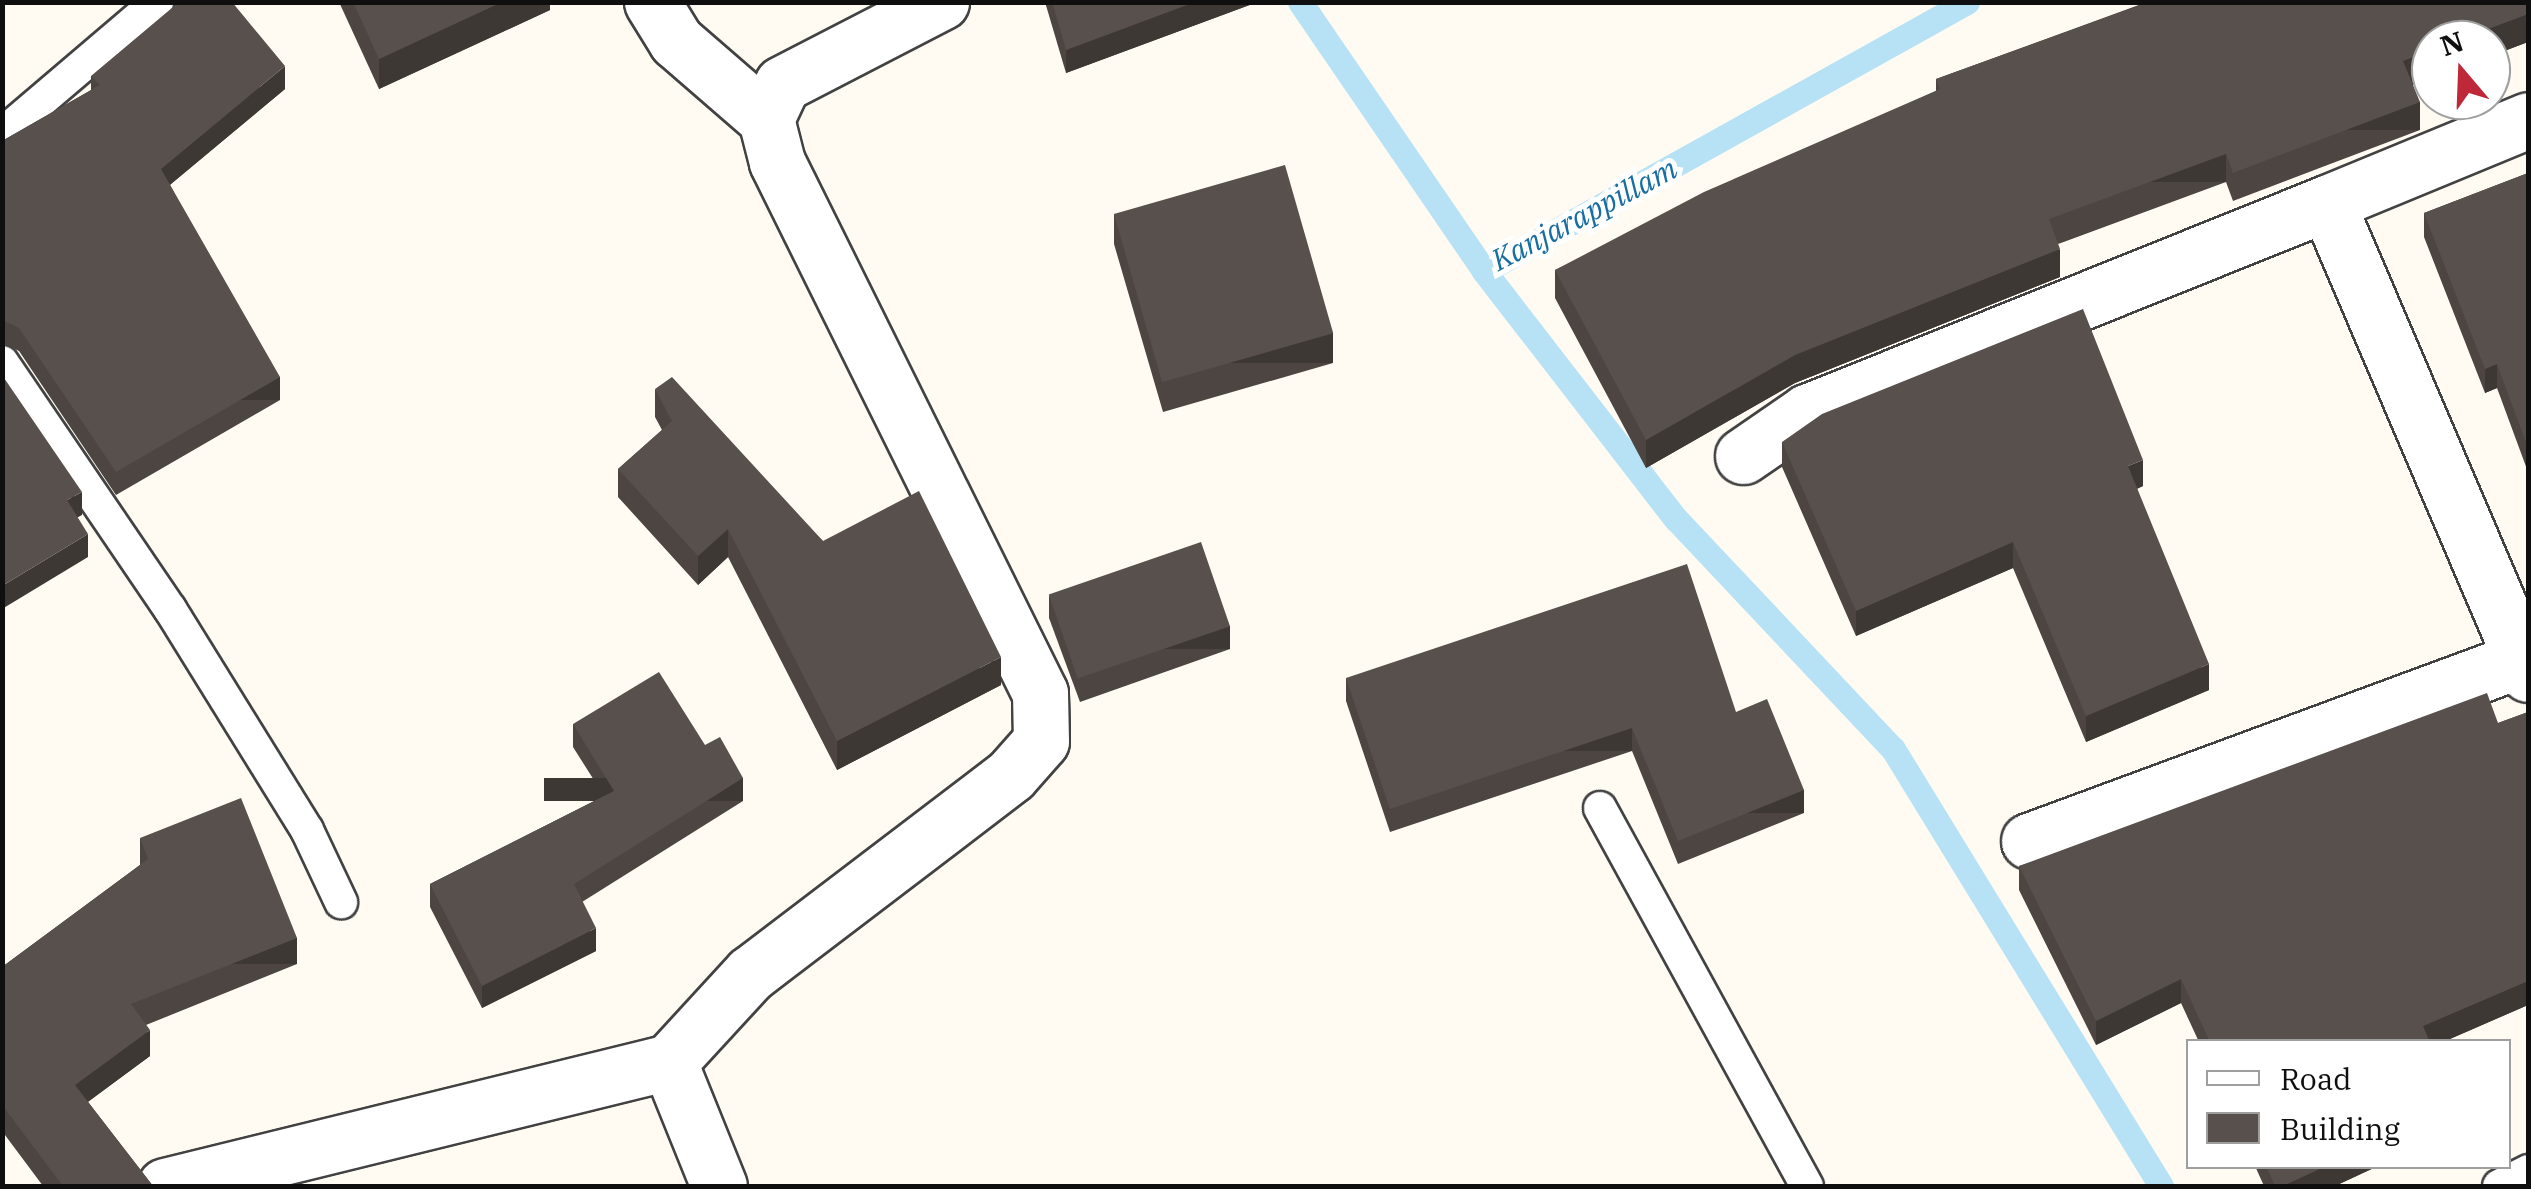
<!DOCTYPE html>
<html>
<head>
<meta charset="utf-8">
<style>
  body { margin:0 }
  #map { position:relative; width:2531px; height:1189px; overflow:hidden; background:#fffbf2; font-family:"IBM Plex Serif",serif }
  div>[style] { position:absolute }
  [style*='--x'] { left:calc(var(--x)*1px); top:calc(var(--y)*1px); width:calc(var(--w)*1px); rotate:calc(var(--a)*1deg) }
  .stream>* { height:25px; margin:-12.5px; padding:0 12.5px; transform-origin:12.5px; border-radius:12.5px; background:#b7e2f6 }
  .roads { filter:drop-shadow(2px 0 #424242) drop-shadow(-2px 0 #424242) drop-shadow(0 2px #424242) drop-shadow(0 -2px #424242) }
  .lane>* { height:32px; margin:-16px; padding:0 16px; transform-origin:16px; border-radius:16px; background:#fff }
  .street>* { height:55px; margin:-27.5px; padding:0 27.5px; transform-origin:27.5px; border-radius:27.5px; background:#fff }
  .wall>* { inset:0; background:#4c4541 }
  .shaded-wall>* { inset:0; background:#3e3835; transform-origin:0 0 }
  .building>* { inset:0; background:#58504c; transform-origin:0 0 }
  span { translate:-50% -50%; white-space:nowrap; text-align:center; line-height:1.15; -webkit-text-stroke:10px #fff; paint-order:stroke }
  .water-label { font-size:30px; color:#196ea1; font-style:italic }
  .frame { position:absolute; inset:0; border:5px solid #0f0f0f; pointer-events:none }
  .legend { position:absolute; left:2186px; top:1039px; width:325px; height:130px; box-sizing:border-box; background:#fff; border:2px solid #9f9f9f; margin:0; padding:12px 18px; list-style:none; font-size:30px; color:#0f0f0f }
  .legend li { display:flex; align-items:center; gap:20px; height:50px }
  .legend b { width:50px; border:2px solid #9f9f9f }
  .north { position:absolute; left:2411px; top:20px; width:100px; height:100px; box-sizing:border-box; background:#fff; border:2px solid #9f9f9f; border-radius:50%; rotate:341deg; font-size:28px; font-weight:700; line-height:40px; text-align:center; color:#0f0f0f }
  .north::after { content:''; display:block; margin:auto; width:35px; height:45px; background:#bf2838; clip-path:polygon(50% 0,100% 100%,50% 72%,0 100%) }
</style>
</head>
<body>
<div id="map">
  <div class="stream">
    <div style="--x:1300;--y:2;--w:326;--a:55.6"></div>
    <div style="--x:1484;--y:271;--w:553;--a:-29.12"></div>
    <div style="--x:1484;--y:271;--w:314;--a:52.3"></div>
    <div style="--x:1676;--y:519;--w:316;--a:46.7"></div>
    <div style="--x:1893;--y:749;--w:513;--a:58.48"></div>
  </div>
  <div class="roads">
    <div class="lane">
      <div style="--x:2;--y:134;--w:204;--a:-40.4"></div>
      <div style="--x:2;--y:362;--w:299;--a:55.8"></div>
      <div style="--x:170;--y:609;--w:260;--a:58.2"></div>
      <div style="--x:307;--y:830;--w:80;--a:64.7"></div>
      <div style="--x:1600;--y:808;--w:431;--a:61.3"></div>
      <div style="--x:2499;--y:1186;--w:33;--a:-27"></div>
    </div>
    <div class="street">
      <div style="--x:652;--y:2;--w:46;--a:58.4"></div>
      <div style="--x:676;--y:41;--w:119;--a:40.9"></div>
      <div style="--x:2327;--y:203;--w:217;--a:-22.4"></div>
      <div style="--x:1743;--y:456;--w:78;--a:-34.5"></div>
      <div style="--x:1807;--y:412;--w:560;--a:-21.9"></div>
      <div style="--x:2327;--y:203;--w:512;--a:66.89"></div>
      <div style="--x:2029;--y:841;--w:526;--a:-20.26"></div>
      <div style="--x:165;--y:1186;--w:519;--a:-13.82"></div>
      <div style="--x:719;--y:1186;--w:134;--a:-112"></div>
      <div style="--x:669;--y:1062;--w:120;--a:-47.4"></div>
      <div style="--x:750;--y:974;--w:328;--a:-37.3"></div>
      <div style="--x:1011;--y:775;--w:45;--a:-48.6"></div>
      <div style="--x:1041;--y:741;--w:48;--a:-91.2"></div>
      <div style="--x:1040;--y:693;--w:593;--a:-116.35"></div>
      <div style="--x:777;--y:162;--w:44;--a:-104.3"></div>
      <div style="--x:766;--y:119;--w:38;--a:-65"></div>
      <div style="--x:782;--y:84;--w:179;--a:-27.3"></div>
    </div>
  </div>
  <div class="wall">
    <div style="clip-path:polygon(339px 2px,550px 2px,550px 10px,379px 89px)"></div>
    <div style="clip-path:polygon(1045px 2px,1255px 2px,1255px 3px,1066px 73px)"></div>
    <div style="clip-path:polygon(2147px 2px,2528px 2px,2528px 42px,2491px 56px,2491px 40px,2431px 40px,2431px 78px,2413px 85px,2420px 130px,2233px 201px,2226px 182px,2058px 244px,2060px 277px,1795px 383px,1646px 468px,1555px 298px,1555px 270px,1936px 91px,1936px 79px)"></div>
    <div style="clip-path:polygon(91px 76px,285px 89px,170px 185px,280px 400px,116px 495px,19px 351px,2px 343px,2px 141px,91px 90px)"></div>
    <div style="clip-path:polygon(2528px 173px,2528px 472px,2497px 388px,2485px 393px,2424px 237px,2424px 213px)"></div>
    <div style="clip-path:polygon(1114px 214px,1333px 363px,1163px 412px,1114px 244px)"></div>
    <div style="clip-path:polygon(655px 389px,823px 541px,1001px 685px,837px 770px,728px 557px,698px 585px,618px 497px,618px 469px,662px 430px,655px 417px)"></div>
    <div style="clip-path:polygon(1782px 442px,2143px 486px,2137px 489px,2209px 690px,2086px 742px,2013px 568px,1856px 636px,1782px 467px)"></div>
    <div style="clip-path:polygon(1049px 596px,1230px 649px,1080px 702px,1049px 618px)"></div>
    <div style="clip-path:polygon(1346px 678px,1736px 712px,1804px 813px,1678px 864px,1632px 751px,1390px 832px,1346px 701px)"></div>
    <div style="clip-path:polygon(2528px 712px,2528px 1005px,2443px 1042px,2199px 1042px,2181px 1003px,2096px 1045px,2019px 890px,2019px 866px,2498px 723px)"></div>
    <div style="clip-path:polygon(573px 724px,705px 745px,743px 801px,582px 902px,596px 951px,482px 1008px,430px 907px,430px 884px,604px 796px,573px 747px)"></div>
    <div style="clip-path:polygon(140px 838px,297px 964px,146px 1025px,150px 1056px,88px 1102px,153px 1186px,43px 1186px,2px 1131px,2px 967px,140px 865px)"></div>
    <div style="clip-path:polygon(2255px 1166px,2378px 1166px,2335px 1186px,2264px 1186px)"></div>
  </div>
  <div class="shaded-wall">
    <div style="clip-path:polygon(502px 2px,550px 2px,550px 10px,379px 89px,379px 59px)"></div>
    <div style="clip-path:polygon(1195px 2px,1255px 3px,1066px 73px,1066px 50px)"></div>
    <div style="clip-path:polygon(2528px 14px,2528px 42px,2491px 56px,2491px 40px,2459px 40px)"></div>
    <div style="clip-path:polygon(2431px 50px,2431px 78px,2403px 89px,2403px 61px)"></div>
    <div style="clip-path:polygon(285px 66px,285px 89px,161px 192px,161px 169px)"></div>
    <div style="left:2420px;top:102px;width:28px;height:200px;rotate:90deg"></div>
    <div style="left:2226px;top:154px;width:28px;height:189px;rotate:90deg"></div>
    <div style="clip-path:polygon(2060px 249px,2060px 277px,1795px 383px,1646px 468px,1646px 440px,1795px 355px)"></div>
    <div style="left:1333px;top:333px;width:30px;height:177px;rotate:90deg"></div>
    <div style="clip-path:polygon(2497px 364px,2497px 388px,2485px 393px,2485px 369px)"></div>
    <div style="left:280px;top:377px;width:23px;height:190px;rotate:90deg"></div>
    <div style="clip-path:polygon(2143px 460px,2143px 486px,2128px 492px,2128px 466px)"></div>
    <div style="clip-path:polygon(82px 492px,82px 515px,67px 523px,67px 500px)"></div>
    <div style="clip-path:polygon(728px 529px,728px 557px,698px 585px,698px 556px)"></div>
    <div style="clip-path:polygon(88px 534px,88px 557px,2px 609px,2px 586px)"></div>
    <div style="clip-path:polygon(2013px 542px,2013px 568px,1856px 636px,1856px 611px)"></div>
    <div style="left:1230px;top:626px;width:23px;height:159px;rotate:90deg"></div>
    <div style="clip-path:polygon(1001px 657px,1001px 685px,837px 770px,837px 741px)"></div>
    <div style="clip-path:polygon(2209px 664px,2209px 690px,2086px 742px,2086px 716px)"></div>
    <div style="left:1632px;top:728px;width:23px;height:255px;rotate:90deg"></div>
    <div style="left:743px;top:778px;width:23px;height:199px;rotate:90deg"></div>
    <div style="left:1804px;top:790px;width:23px;height:136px;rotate:90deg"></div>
    <div style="clip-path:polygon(596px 928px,596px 951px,482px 1008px,482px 986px)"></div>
    <div style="left:297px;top:938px;width:26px;height:179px;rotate:90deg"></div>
    <div style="clip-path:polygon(2181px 979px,2181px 1003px,2096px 1045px,2096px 1021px)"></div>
    <div style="clip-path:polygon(2528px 981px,2528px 1005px,2443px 1042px,2423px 1042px,2423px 1026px)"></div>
    <div style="clip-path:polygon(150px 1030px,150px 1056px,75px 1111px,75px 1085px)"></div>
    <div style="clip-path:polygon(2326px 1166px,2378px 1166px,2335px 1186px,2283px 1186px)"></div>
  </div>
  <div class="building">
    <div style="clip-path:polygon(179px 2px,232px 2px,285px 66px,161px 169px,280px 377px,116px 472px,19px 328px,2px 320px,2px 141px,100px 85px,91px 76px)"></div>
    <div style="clip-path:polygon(353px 2px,502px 2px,379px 59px)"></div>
    <div style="clip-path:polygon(1052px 2px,1195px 2px,1066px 50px)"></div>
    <div style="clip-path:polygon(2149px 2px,2528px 2px,2528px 14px,2459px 40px,2431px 40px,2431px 50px,2403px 61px,2420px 102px,2233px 173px,2226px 154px,2049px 219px,2060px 249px,1795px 355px,1646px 440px,1555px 270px,1704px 192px,1940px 89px,1936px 79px)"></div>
    <div style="left:1285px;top:165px;width:175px;height:178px;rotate:74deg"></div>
    <div style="clip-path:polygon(2528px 173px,2528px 448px,2497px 364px,2485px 369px,2424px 213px)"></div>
    <div style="clip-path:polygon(2083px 309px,2143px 460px,2128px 466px,2209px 664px,2086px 716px,2013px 542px,1856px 611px,1782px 442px,1822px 414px)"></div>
    <div style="clip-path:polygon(2px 375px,82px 492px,67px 500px,88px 534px,2px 586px)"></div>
    <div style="clip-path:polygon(672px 377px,823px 541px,919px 491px,1001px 657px,837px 741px,728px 529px,698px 556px,618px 469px,672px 421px,655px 389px)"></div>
    <div style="left:1201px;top:542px;width:89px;height:161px;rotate:71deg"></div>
    <div style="clip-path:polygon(1687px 564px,1736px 712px,1767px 699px,1804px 790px,1678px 841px,1632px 728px,1390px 809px,1346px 678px)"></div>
    <div style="clip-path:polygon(659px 672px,705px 745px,720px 737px,743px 778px,574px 884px,596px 928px,482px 986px,430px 884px,614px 791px,573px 724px)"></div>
    <div style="clip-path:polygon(2487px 693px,2498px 723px,2528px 712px,2528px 981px,2423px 1026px,2430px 1042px,2210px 1042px,2181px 979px,2096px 1021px,2019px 866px)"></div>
    <div style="clip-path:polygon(241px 798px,297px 938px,131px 1004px,150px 1030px,75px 1085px,153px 1186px,63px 1186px,2px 1105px,2px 967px,148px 859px,140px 838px)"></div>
    <div style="clip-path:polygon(2266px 1166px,2326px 1166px,2283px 1186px,2275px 1186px)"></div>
  </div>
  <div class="water-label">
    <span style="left:1584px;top:214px;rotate:-28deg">Kanjarappillam</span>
  </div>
  <div class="frame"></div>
  <ul class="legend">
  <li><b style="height:12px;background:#fff"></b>Road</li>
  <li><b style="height:28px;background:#58504c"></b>Building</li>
  </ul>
  <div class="north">N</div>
</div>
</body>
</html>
